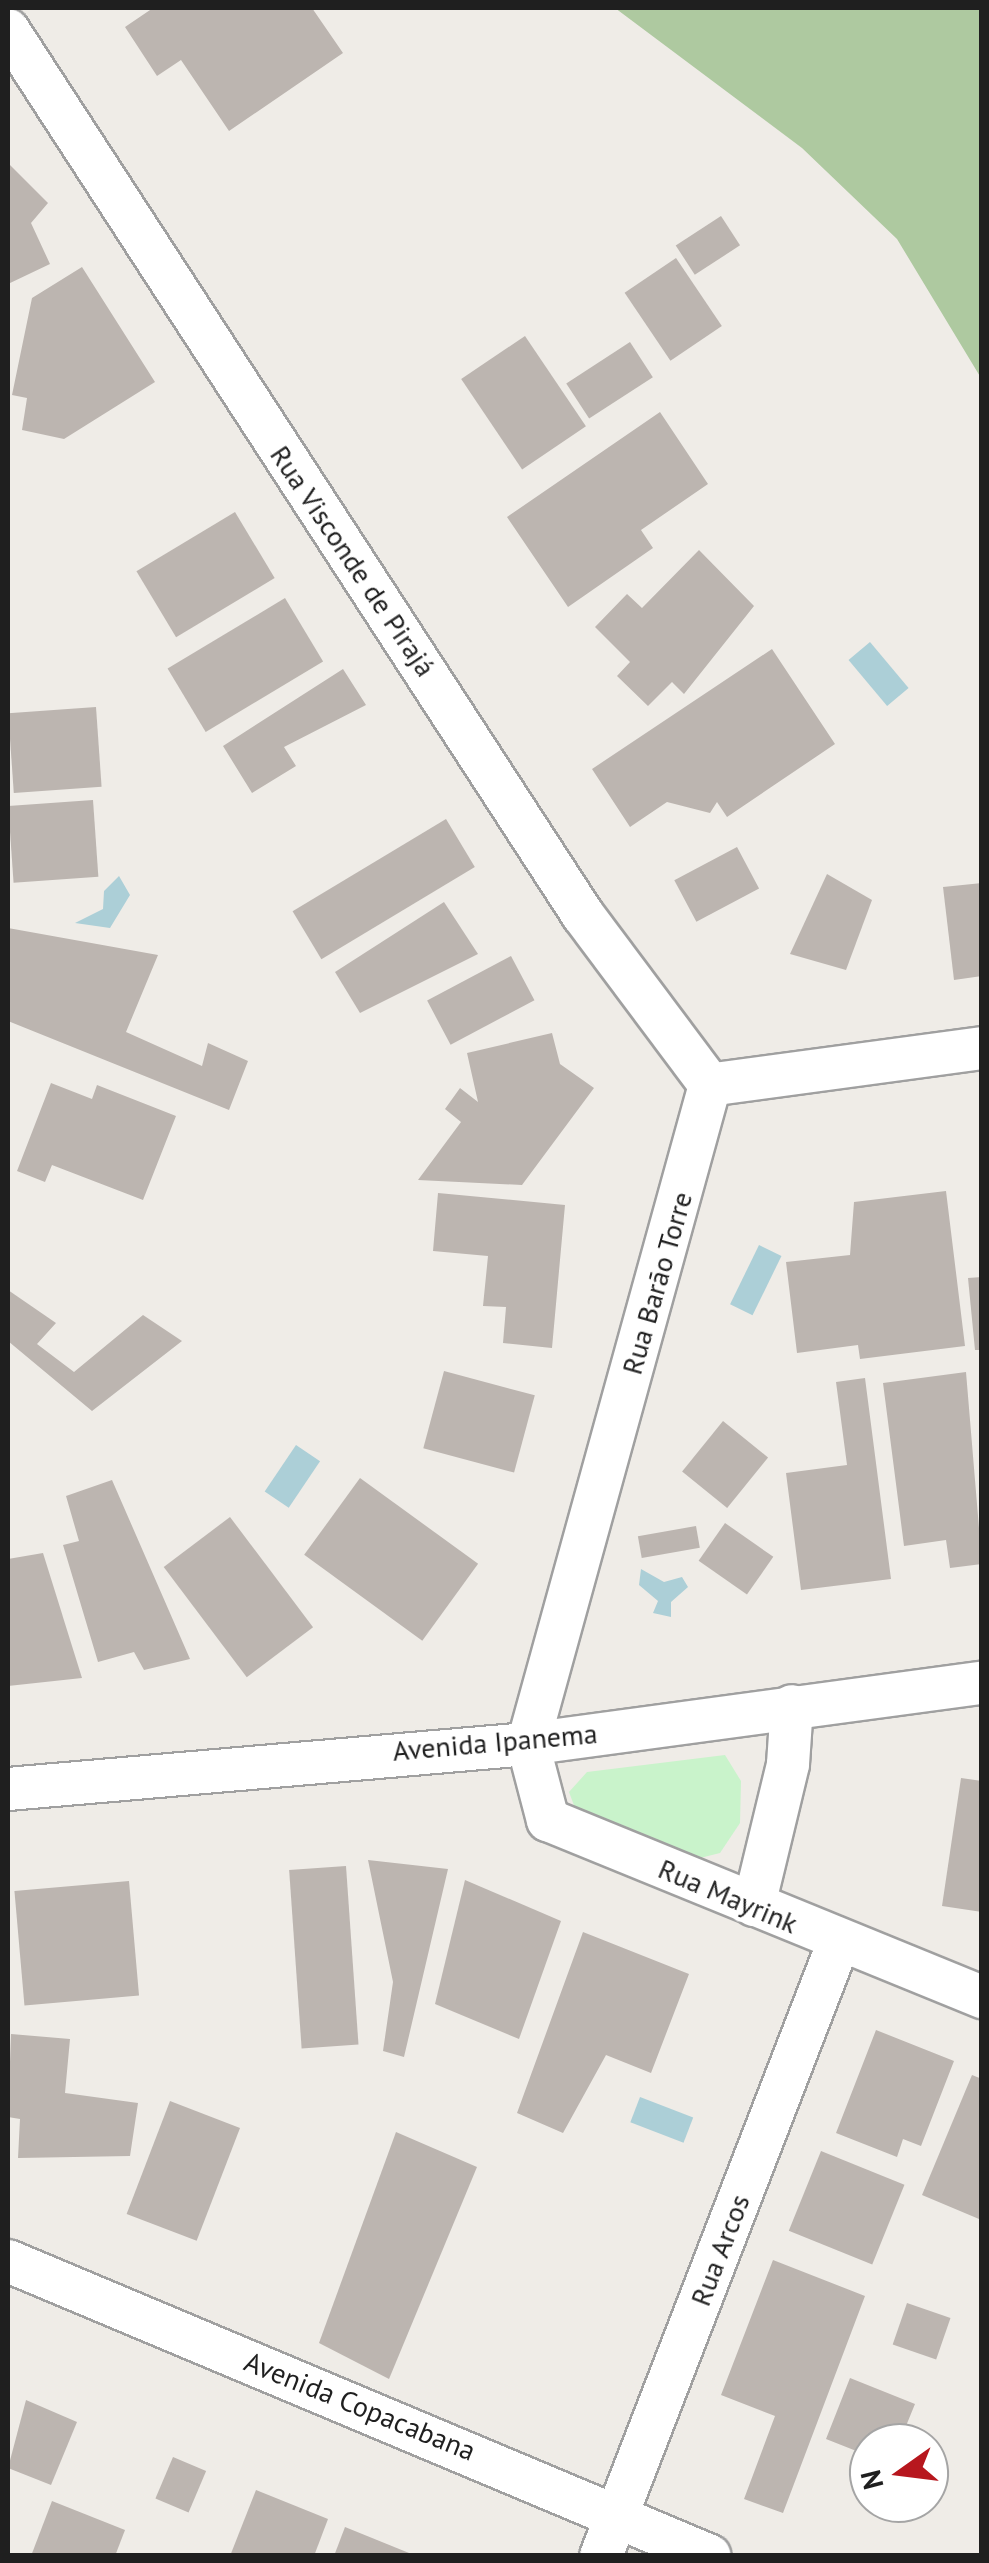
<!DOCTYPE html>
<html>
<head>
<meta charset="utf-8">
<style>
  body { margin:0 }
  #map { position:relative; width:989px; height:2563px; overflow:hidden; background:#efece7; font-family:"PT Sans",sans-serif }
  div>[style] { position:absolute }
  [style*='--x'] { left:calc(var(--x)*1px); top:calc(var(--y)*1px); width:calc(var(--w)*1px); rotate:calc(var(--a)*1deg) }
  .forest>* { inset:0; background:#aec9a0 }
  .park>* { inset:0; background:#c9f3cb }
  .water>* { inset:0; background:#accfd7; transform-origin:0 0 }
  .building>* { inset:0; background:#bcb5b0; transform-origin:0 0 }
  .roads { filter:drop-shadow(2px 0 #a0a0a0) drop-shadow(-2px 0 #a0a0a0) drop-shadow(0 2px #a0a0a0) drop-shadow(0 -2px #a0a0a0) }
  .minor>* { height:42px; margin:-21px; padding:0 21px; transform-origin:21px; border-radius:21px; background:#fff }
  span { translate:-50% -50%; white-space:nowrap; text-align:center; line-height:1.15; -webkit-text-stroke:9px #fff; paint-order:stroke }
  .street-label { font-size:28px; color:#1f1f1f }
  .frame { position:absolute; inset:0; border:10px solid #1f1f1f; pointer-events:none }
  .north { position:absolute; left:849px; top:2423px; width:100px; height:100px; box-sizing:border-box; background:#fff; border:2px solid #a5a5a5; border-radius:50%; rotate:256deg; font-size:28px; font-weight:700; line-height:40px; text-align:center; color:#1f1f1f }
  .north::after { content:''; display:block; margin:auto; width:35px; height:45px; background:#b7171e; clip-path:polygon(50% 0,100% 100%,50% 72%,0 100%) }
</style>
</head>
<body>
<div id="map">
  <div class="forest">
    <div style="clip-path:polygon(615px 8px,981px 8px,981px 378px,897px 239px,802px 148px)"></div>
  </div>
  <div class="park">
    <div style="clip-path:polygon(725px 1755px,741px 1781px,740px 1823px,720px 1853px,688px 1861px,578px 1816px,569px 1792px,587px 1772px)"></div>
  </div>
  <div class="water">
    <div style="left:870px;top:642px;width:60px;height:28px;rotate:50deg"></div>
    <div style="clip-path:polygon(119px 876px,130px 895px,110px 928px,75px 923px,103px 909px,104px 891px)"></div>
    <div style="left:759px;top:1245px;width:25px;height:66px;rotate:26deg"></div>
    <div style="left:296px;top:1445px;width:29px;height:56px;rotate:34deg"></div>
    <div style="clip-path:polygon(641px 1569px,664px 1582px,682px 1577px,688px 1587px,671px 1602px,671px 1617px,653px 1613px,658px 1601px,639px 1585px)"></div>
    <div style="left:640px;top:2097px;width:57px;height:27px;rotate:21deg"></div>
  </div>
  <div class="building">
    <div style="clip-path:polygon(153px 8px,312px 8px,343px 53px,229px 131px,181px 60px,157px 76px,125px 27px)"></div>
    <div style="clip-path:polygon(8px 163px,48px 203px,31px 223px,50px 264px,8px 284px)"></div>
    <div style="left:721px;top:216px;width:35px;height:54px;rotate:57deg"></div>
    <div style="left:676px;top:258px;width:82px;height:62px;rotate:56deg"></div>
    <div style="clip-path:polygon(82px 267px,155px 382px,64px 439px,22px 430px,27px 398px,12px 395px,32px 298px)"></div>
    <div style="left:525px;top:336px;width:109px;height:77px;rotate:56deg"></div>
    <div style="left:630px;top:342px;width:42px;height:76px;rotate:57deg"></div>
    <div style="clip-path:polygon(660px 412px,708px 484px,641px 530px,653px 548px,568px 607px,507px 517px)"></div>
    <div style="left:235px;top:512px;width:77px;height:115px;rotate:59deg"></div>
    <div style="clip-path:polygon(699px 550px,754px 606px,684px 694px,672px 682px,648px 706px,617px 676px,630px 662px,595px 627px,627px 594px,642px 608px)"></div>
    <div style="left:285px;top:598px;width:74px;height:137px;rotate:59deg"></div>
    <div style="clip-path:polygon(772px 649px,835px 744px,727px 817px,717px 802px,710px 813px,667px 802px,630px 827px,592px 769px)"></div>
    <div style="clip-path:polygon(343px 669px,366px 705px,284px 747px,296px 766px,252px 793px,223px 746px)"></div>
    <div style="left:96px;top:707px;width:80px;height:88px;rotate:86deg"></div>
    <div style="left:93px;top:800px;width:77px;height:85px;rotate:86deg"></div>
    <div style="left:446px;top:819px;width:56px;height:179px;rotate:59deg"></div>
    <div style="left:737px;top:847px;width:47px;height:71px;rotate:62deg"></div>
    <div style="clip-path:polygon(827px 874px,872px 900px,846px 970px,790px 954px)"></div>
    <div style="clip-path:polygon(982px 883px,982px 976px,954px 980px,943px 887px)"></div>
    <div style="clip-path:polygon(444px 902px,478px 954px,360px 1013px,335px 972px)"></div>
    <div style="clip-path:polygon(8px 928px,158px 955px,126px 1032px,202px 1066px,208px 1043px,248px 1061px,229px 1110px,8px 1021px)"></div>
    <div style="left:511px;top:956px;width:50px;height:95px;rotate:62deg"></div>
    <div style="clip-path:polygon(552px 1033px,560px 1064px,594px 1088px,522px 1185px,418px 1180px,461px 1122px,445px 1109px,460px 1088px,478px 1102px,467px 1053px)"></div>
    <div style="clip-path:polygon(51px 1083px,92px 1099px,97px 1085px,176px 1116px,143px 1200px,52px 1165px,45px 1182px,17px 1171px)"></div>
    <div style="clip-path:polygon(946px 1191px,965px 1346px,860px 1359px,858px 1345px,797px 1353px,786px 1262px,850px 1255px,854px 1202px)"></div>
    <div style="clip-path:polygon(438px 1193px,565px 1205px,552px 1348px,503px 1343px,506px 1307px,483px 1306px,488px 1256px,433px 1251px)"></div>
    <div style="clip-path:polygon(982px 1277px,982px 1350px,975px 1350px,968px 1278px)"></div>
    <div style="clip-path:polygon(8px 1290px,56px 1323px,37px 1344px,74px 1372px,143px 1315px,182px 1341px,92px 1411px,8px 1341px)"></div>
    <div style="left:444px;top:1371px;width:94px;height:80px;rotate:15deg"></div>
    <div style="clip-path:polygon(966px 1372px,982px 1564px,950px 1568px,946px 1540px,904px 1546px,883px 1383px)"></div>
    <div style="clip-path:polygon(865px 1378px,891px 1579px,801px 1590px,786px 1473px,847px 1465px,836px 1382px)"></div>
    <div style="left:723px;top:1421px;width:58px;height:65px;rotate:39deg"></div>
    <div style="left:360px;top:1478px;width:146px;height:95px;rotate:36deg"></div>
    <div style="clip-path:polygon(112px 1480px,190px 1659px,144px 1670px,134px 1652px,98px 1662px,63px 1545px,79px 1541px,66px 1496px)"></div>
    <div style="left:230px;top:1517px;width:138px;height:83px;rotate:53deg"></div>
    <div style="left:725px;top:1523px;width:59px;height:46px;rotate:35deg"></div>
    <div style="left:696px;top:1526px;width:22px;height:59px;rotate:80deg"></div>
    <div style="clip-path:polygon(43px 1553px,82px 1678px,8px 1686px,8px 1559px)"></div>
    <div style="clip-path:polygon(961px 1778px,982px 1781px,982px 1912px,942px 1906px)"></div>
    <div style="clip-path:polygon(368px 1860px,448px 1869px,404px 2057px,383px 2051px,393px 1982px)"></div>
    <div style="left:346px;top:1866px;width:179px;height:57px;rotate:86deg"></div>
    <div style="clip-path:polygon(465px 1880px,561px 1921px,519px 2039px,435px 2004px)"></div>
    <div style="left:129px;top:1881px;width:115px;height:115px;rotate:85deg"></div>
    <div style="clip-path:polygon(583px 1932px,689px 1974px,651px 2073px,606px 2055px,563px 2133px,517px 2113px)"></div>
    <div style="clip-path:polygon(876px 2030px,954px 2061px,921px 2146px,903px 2139px,897px 2157px,836px 2133px)"></div>
    <div style="clip-path:polygon(11px 2034px,70px 2039px,65px 2093px,138px 2103px,130px 2156px,18px 2158px,20px 2119px,8px 2117px)"></div>
    <div style="clip-path:polygon(972px 2075px,982px 2079px,979px 2219px,922px 2195px)"></div>
    <div style="left:170px;top:2101px;width:75px;height:121px;rotate:21deg"></div>
    <div style="clip-path:polygon(396px 2132px,477px 2167px,389px 2379px,319px 2343px)"></div>
    <div style="left:821px;top:2151px;width:90px;height:86px;rotate:22deg"></div>
    <div style="clip-path:polygon(773px 2260px,865px 2296px,783px 2513px,744px 2499px,775px 2416px,721px 2395px)"></div>
    <div style="left:907px;top:2303px;width:46px;height:44px;rotate:19deg"></div>
    <div style="clip-path:polygon(850px 2378px,915px 2404px,899px 2443px,869px 2443px,869px 2456px,826px 2439px)"></div>
    <div style="clip-path:polygon(26px 2400px,77px 2422px,51px 2485px,8px 2468px)"></div>
    <div style="left:173px;top:2457px;width:36px;height:45px;rotate:23deg"></div>
    <div style="clip-path:polygon(256px 2490px,328px 2519px,314px 2556px,230px 2556px)"></div>
    <div style="clip-path:polygon(52px 2501px,125px 2530px,115px 2556px,31px 2556px)"></div>
    <div style="clip-path:polygon(345px 2527px,414px 2555px,414px 2556px,334px 2556px)"></div>
  </div>
  <div class="roads">
    <div class="minor">
      <div style="--x:8;--y:30;--w:1055;--a:56.99"></div>
      <div style="--x:583;--y:915;--w:212;--a:53.2"></div>
      <div style="--x:982;--y:1048;--w:275;--a:172.3"></div>
      <div style="--x:710;--y:1085;--w:684;--a:105.44"></div>
      <div style="--x:528;--y:1744;--w:79;--a:75.3"></div>
      <div style="--x:548;--y:1820;--w:469;--a:22.2"></div>
      <div style="--x:8;--y:1789;--w:522;--a:-4.95"></div>
      <div style="--x:528;--y:1744;--w:458;--a:-7.7"></div>
      <div style="--x:754;--y:1905;--w:145;--a:-76.4"></div>
      <div style="--x:788;--y:1764;--w:58;--a:-86.1"></div>
      <div style="--x:8;--y:2261;--w:761;--a:22.79"></div>
      <div style="--x:601;--y:2556;--w:656;--a:-68.83"></div>
    </div>
  </div>
  <div class="street-label">
    <span style="left:353px;top:561px;rotate:56deg">Rua Visconde de Pirajá</span>
    <span style="left:657px;top:1283px;rotate:-74deg">Rua Barão Torre</span>
    <span style="left:495px;top:1742px;rotate:-5deg">Avenida Ipanema</span>
    <span style="left:728px;top:1896px;rotate:23deg">Rua Mayrink</span>
    <span style="left:720px;top:2250px;rotate:-69deg">Rua Arcos</span>
    <span style="left:360px;top:2406px;rotate:22deg">Avenida Copacabana</span>
  </div>
  <div class="frame"></div>
  <div class="north">N</div>
</div>
</body>
</html>
